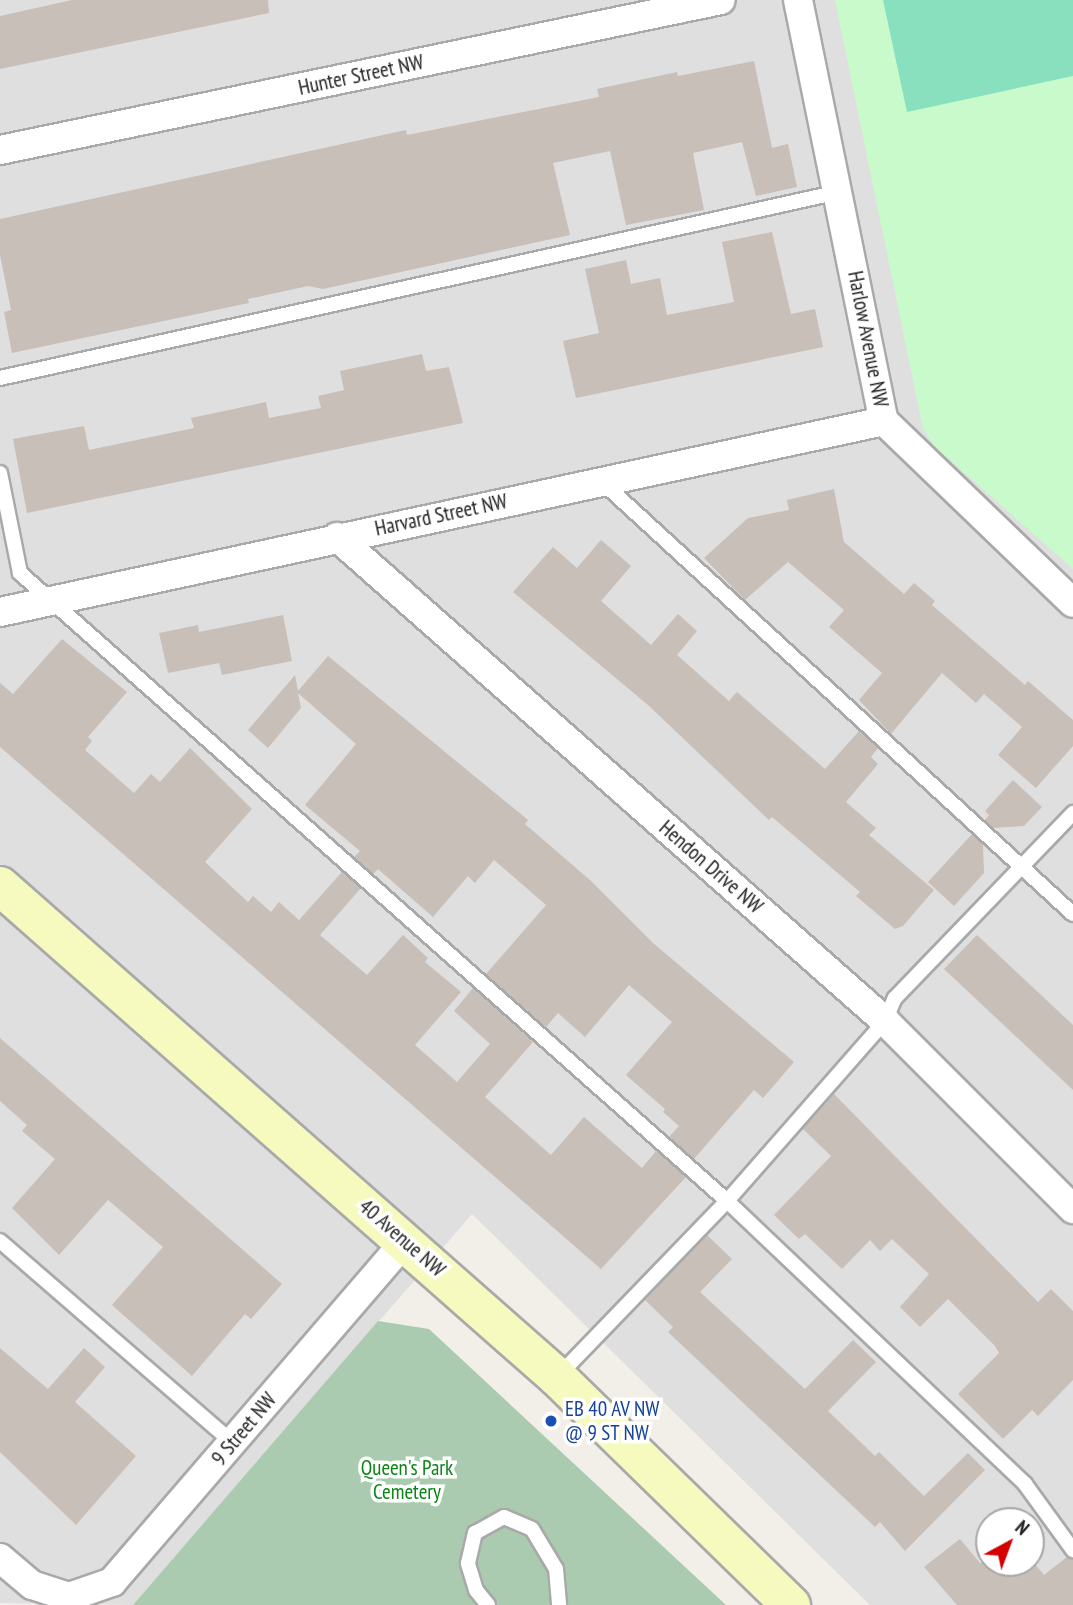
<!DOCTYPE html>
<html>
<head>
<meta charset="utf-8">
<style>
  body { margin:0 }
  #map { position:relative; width:1073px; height:1605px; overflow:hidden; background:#f2efe9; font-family:"PT Sans Narrow",sans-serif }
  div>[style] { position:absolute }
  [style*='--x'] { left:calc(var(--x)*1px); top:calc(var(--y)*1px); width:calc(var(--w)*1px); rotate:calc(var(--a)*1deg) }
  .residential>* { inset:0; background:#e0dfdf }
  .cemetery>* { inset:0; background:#aacbaf }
  .park>* { inset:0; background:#c8facc }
  .pitch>* { inset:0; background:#88e0be }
  .building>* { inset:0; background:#c7bfb8 }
  .roads { filter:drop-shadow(2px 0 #a9a9a9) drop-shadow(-2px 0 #a9a9a9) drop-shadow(0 2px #a9a9a9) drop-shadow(0 -2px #a9a9a9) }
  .lane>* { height:14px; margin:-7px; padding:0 7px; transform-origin:7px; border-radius:7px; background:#fff }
  .street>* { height:28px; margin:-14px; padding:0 14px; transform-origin:14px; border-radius:14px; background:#fff }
  .secondary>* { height:38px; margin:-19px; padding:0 19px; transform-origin:19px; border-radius:19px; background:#f7fabf }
  .dots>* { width:19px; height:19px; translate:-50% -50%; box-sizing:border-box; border:4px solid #fff; border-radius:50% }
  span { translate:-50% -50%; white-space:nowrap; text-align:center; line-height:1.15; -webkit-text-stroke:7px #fff; paint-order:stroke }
  .street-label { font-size:21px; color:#222 }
  .transit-label { font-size:21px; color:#164399 }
  .left { translate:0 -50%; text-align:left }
  .park-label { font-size:21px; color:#0c8416 }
  .north { position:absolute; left:975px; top:1507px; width:70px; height:70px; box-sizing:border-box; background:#fff; border:2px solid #a7a7a7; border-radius:50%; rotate:41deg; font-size:19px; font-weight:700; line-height:28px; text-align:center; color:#222 }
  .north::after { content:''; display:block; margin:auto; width:24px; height:32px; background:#d40000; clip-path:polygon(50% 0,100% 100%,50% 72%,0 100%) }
</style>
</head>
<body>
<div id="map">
  <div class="residential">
    <div style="clip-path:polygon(evenodd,0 0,1073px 0,1073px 1605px,870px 1605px,472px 1214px,133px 1605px,0 1603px,0 0,989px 1521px,1031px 1521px,1031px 1563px,989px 1563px,989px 1521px)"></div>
  </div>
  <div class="cemetery">
    <div style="clip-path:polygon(378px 1321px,429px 1329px,726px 1605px,133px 1605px)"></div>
  </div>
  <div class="park">
    <div style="clip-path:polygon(835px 0,1073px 0,1073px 569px,934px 446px,923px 429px)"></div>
  </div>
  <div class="pitch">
    <div style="clip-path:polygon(883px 0,1073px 0,1073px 76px,907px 112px)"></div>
  </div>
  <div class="building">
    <div style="clip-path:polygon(72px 0,268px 0,269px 13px,0 69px,0 16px)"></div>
    <div style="clip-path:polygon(754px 61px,772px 148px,788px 144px,797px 187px,756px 196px,742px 142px,693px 153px,704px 210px,626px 225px,610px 151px,553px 163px,570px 235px,323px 289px,308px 286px,248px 299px,249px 303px,12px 353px,4px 312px,11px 310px,0 255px,0 219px,406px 130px,407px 135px,599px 97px,597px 89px,677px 72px,678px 76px)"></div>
    <div style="clip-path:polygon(772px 232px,791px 314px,815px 309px,823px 347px,576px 398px,563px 341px,599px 333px,585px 269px,626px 260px,631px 284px,660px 278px,667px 315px,734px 302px,722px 242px)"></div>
    <div style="clip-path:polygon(422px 354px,426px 371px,449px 367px,463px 423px,27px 513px,13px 439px,84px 426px,89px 450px,194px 428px,191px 418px,266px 402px,269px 418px,321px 408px,318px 396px,344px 390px,340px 371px)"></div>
    <div style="clip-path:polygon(834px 489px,844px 542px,904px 594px,914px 583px,935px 601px,932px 605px,1025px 685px,1028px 681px,1073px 720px,1073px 746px,1036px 788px,998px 755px,1022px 727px,984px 694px,976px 703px,942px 673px,891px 734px,859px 700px,882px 673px,829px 627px,844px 610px,788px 562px,745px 600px,704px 558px,748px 518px,789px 510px,787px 500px)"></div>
    <div style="clip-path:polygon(601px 540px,631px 566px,601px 601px,651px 645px,678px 614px,697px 631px,677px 655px,729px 701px,737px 692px,825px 769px,859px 731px,878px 748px,871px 757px,878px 764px,846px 802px,876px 828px,869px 835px,934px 890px,903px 926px,895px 929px,856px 896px,860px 892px,772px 817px,769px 820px,648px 705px,513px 592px,553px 547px,577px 568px)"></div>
    <div style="clip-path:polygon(283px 615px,292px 661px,222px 675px,219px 663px,168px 673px,159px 633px,198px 625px,199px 632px)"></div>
    <div style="clip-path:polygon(62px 639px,127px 692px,88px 737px,92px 741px,85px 750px,134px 793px,151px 774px,160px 782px,190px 748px,252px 809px,205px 862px,248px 902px,253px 896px,271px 912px,279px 902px,299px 920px,342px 872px,361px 888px,320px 935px,367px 975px,403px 935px,428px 958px,425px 962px,461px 992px,415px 1045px,457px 1082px,490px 1044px,454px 1011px,473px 988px,533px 1042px,485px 1097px,551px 1155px,584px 1117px,642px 1168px,656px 1151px,686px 1177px,601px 1269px,0 747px,0 683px,13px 694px)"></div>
    <div style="clip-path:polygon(328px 656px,528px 820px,525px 824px,591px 881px,653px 943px,794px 1062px,763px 1098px,754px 1090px,694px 1159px,669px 1137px,679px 1126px,663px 1112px,665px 1109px,626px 1075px,672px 1022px,629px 985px,585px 1037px,558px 1013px,546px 1027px,486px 974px,546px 905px,494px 860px,475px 883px,468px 876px,433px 917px,378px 869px,373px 874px,354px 857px,360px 851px,305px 805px,356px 744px,298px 693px,301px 708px,268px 748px,248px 730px,295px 675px,298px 691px)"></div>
    <div style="clip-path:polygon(1013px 780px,1042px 807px,1024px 826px,993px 828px,985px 820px,989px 815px,985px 811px)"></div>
    <div style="clip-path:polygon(972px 834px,983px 844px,984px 873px,954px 906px,928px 882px)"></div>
    <div style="clip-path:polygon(977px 935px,1073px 1025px,1073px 1090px,944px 969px)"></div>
    <div style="clip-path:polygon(0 1038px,282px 1284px,251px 1319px,245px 1314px,192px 1376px,112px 1305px,163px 1247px,108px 1200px,59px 1255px,12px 1208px,55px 1159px,22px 1131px,27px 1125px,0 1101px)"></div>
    <div style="clip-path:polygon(834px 1094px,1038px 1302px,1051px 1289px,1073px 1311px,1073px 1380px,1038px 1416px,1032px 1410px,1003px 1439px,958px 1394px,999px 1353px,995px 1346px,948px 1299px,920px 1327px,900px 1307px,929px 1274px,892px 1239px,880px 1251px,870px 1240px,842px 1269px,805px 1234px,799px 1239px,774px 1215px,831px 1156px,803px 1129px)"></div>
    <div style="clip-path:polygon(707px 1235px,732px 1259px,700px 1292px,805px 1389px,853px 1340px,876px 1362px,828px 1411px,875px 1456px,879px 1452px,924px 1496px,968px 1453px,985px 1470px,905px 1551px,880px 1522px,875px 1527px,668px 1332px,673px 1327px,645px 1300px)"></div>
    <div style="clip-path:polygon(0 1348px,48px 1389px,84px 1348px,105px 1367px,75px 1402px,136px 1456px,76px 1525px,0 1452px)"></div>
    <div style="clip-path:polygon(960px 1539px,980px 1563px,1034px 1563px,1044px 1575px,1067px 1557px,1073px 1559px,1073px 1605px,957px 1605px,924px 1567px)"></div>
  </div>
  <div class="roads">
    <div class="lane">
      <div style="--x:0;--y:378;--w:859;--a:-12.5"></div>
      <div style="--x:0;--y:473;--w:102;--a:78.7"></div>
      <div style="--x:20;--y:573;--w:946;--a:41.61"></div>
      <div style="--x:727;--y:1201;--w:411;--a:43.5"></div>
      <div style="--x:1025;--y:1484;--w:82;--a:54"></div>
      <div style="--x:602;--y:482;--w:639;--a:42.53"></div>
      <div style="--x:0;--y:1241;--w:307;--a:40.9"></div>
      <div style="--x:558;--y:1376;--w:243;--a:-46"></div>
      <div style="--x:727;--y:1201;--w:240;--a:-48.7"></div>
      <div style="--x:885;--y:1021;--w:25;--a:-67"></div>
      <div style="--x:895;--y:998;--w:257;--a:-46.1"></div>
      <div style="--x:488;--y:1605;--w:19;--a:-129"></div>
      <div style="--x:476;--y:1590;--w:28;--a:-107"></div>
      <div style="--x:468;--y:1563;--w:31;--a:-77"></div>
      <div style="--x:475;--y:1533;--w:33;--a:-29"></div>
      <div style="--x:504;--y:1517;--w:30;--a:23"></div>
      <div style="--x:532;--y:1529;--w:47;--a:59"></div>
      <div style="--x:556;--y:1569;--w:36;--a:85"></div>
    </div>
    <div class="street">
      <div style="--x:798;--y:0;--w:430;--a:78.5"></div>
      <div style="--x:884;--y:421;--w:262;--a:43.9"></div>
      <div style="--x:0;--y:150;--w:736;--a:-11.75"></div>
      <div style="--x:337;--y:537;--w:731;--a:41.45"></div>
      <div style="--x:885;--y:1021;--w:266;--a:45"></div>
      <div style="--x:0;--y:612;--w:904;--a:-12.19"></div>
      <div style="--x:0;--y:1558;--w:42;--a:40.2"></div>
      <div style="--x:32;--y:1585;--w:39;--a:18"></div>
      <div style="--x:69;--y:1597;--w:46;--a:-19.2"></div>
      <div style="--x:112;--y:1582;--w:450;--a:-49.3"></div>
    </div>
    <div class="secondary">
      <div style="--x:0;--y:886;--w:743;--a:41.4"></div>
      <div style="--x:557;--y:1377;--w:327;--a:44.3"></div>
    </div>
  </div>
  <div class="dots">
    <div style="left:551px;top:1421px;background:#1a4fb4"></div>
  </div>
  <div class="street-label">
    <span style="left:361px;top:75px;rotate:-12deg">Hunter Street NW</span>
    <span style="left:868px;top:339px;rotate:79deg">Harlow Avenue NW</span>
    <span style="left:441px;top:515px;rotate:-12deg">Harvard Street NW</span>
    <span style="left:711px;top:867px;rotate:41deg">Hendon Drive NW</span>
    <span style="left:402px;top:1238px;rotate:41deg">40 Avenue NW</span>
    <span style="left:244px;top:1429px;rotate:-50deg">9 Street NW</span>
  </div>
  <div class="transit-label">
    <span class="left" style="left:565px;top:1421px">EB 40 AV NW<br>@ 9 ST NW</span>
  </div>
  <div class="park-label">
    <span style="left:407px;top:1480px">Queen's Park<br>Cemetery</span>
  </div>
  <div class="north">N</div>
</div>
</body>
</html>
